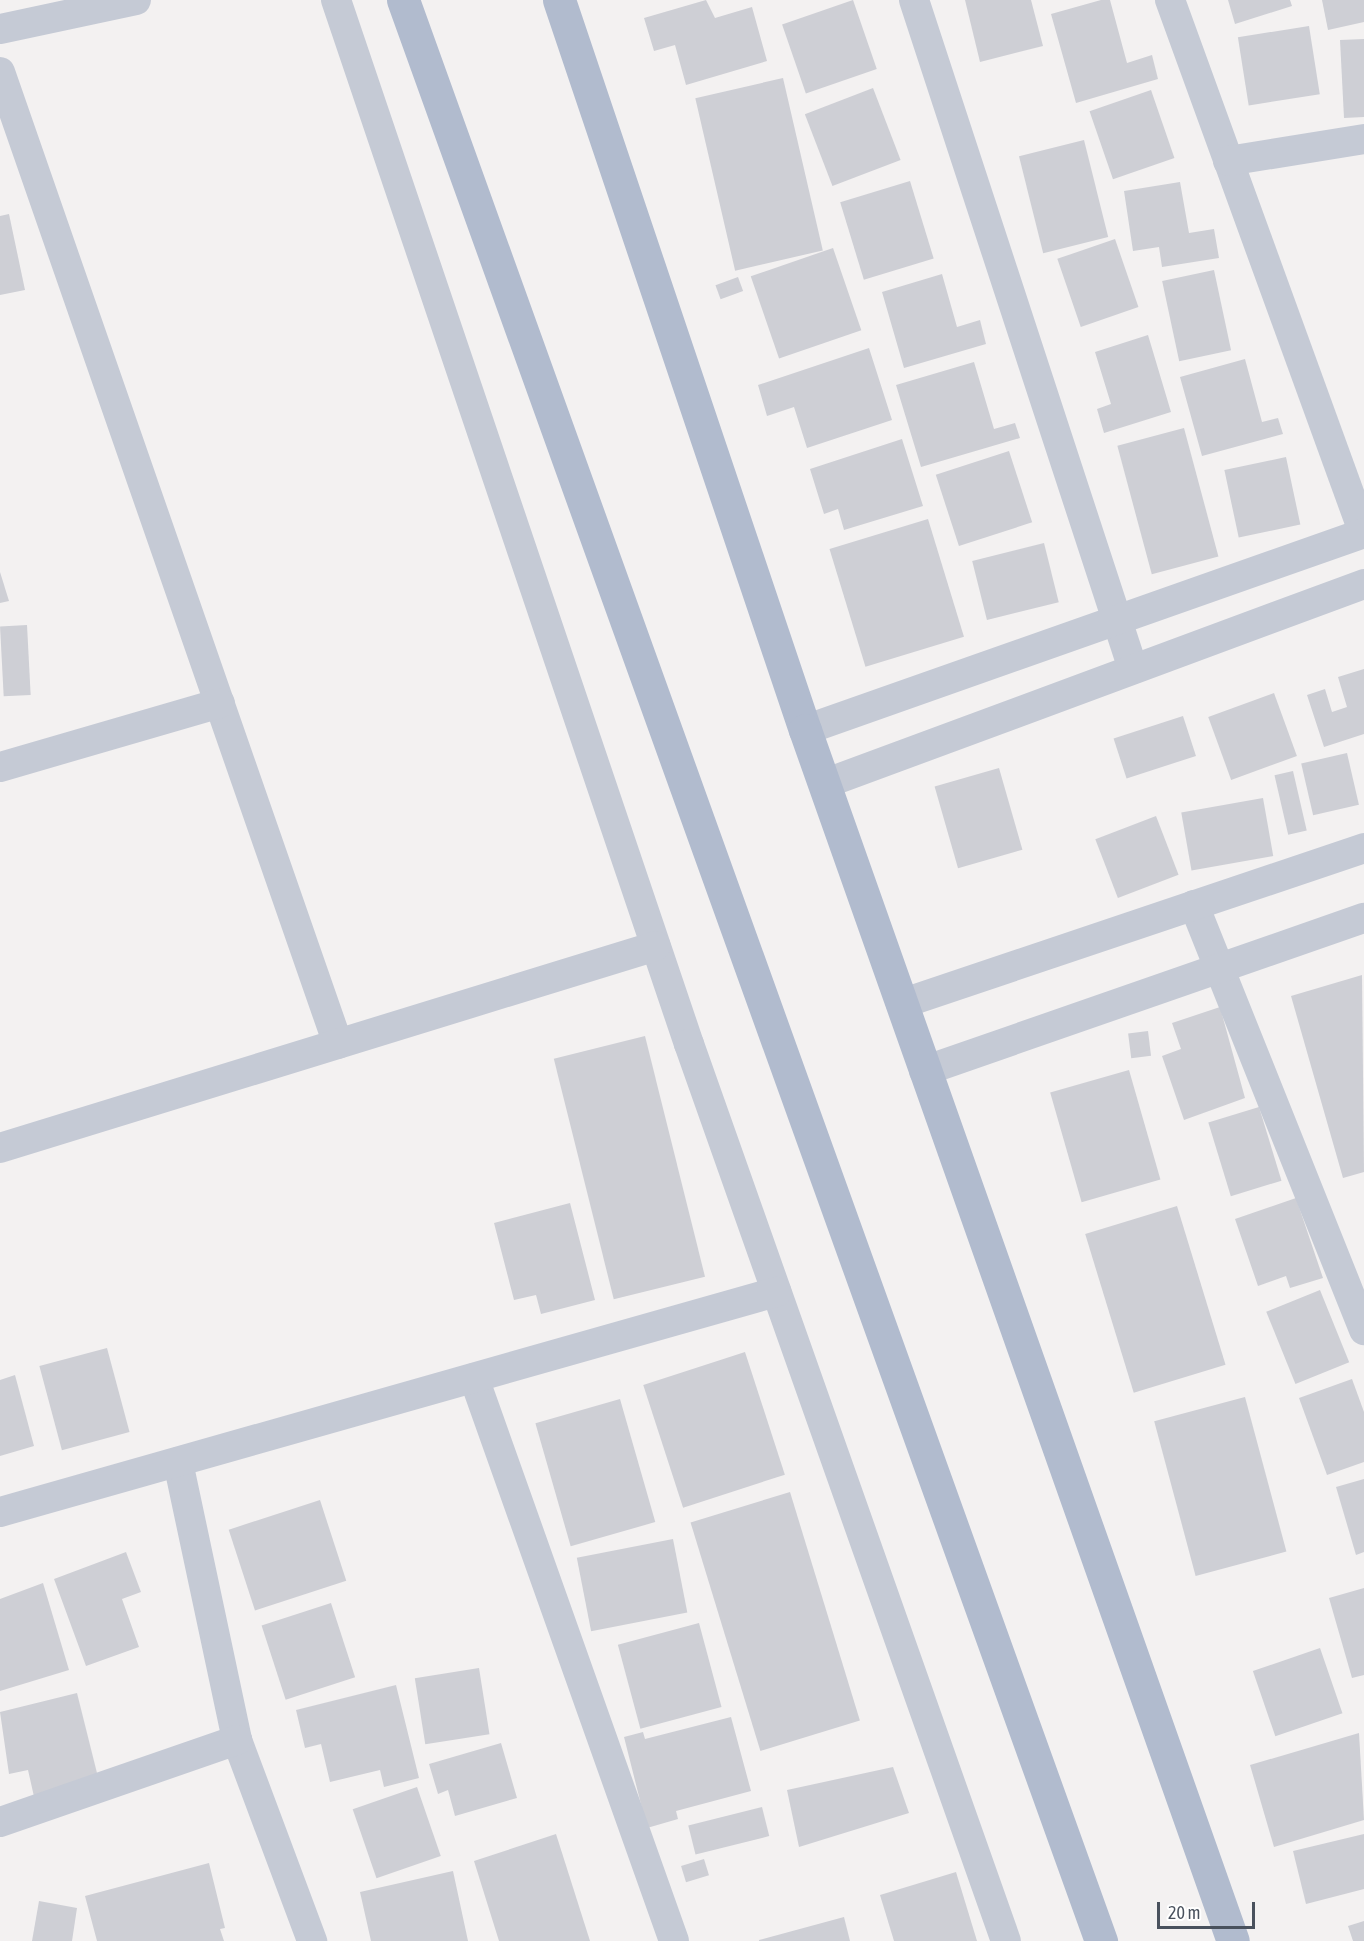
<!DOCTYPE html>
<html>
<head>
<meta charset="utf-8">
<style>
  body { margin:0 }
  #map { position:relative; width:1364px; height:1941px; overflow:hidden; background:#f3f1f1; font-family:"Asap Condensed",sans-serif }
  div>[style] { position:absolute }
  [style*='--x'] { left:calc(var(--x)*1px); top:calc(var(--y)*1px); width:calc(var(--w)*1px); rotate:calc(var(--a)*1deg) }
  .building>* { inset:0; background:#cecfd5; transform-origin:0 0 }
  .minor>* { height:30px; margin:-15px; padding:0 15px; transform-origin:15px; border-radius:15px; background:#c5cad5 }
  .primary>* { height:33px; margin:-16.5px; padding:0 16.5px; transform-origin:16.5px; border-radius:16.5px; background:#b1bbce }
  span { translate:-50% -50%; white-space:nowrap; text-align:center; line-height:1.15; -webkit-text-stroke:4.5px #fff; paint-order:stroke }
  .scale { position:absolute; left:1157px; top:1902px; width:98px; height:27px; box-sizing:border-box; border:3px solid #49515d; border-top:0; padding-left:8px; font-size:18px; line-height:21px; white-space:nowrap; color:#49515d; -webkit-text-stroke:4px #fff; paint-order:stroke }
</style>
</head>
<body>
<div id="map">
  <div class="building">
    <div style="clip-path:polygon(706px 0,715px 18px,752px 7px,767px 61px,686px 85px,675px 45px,654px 51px,644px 18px)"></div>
    <div style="left:853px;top:0;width:73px;height:75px;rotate:71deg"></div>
    <div style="clip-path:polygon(965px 0,1031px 0,1043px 46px,980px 62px)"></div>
    <div style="clip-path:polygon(1101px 0,1110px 0,1127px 63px,1152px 55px,1158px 79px,1076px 103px,1051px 14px)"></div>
    <div style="clip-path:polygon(1228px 0,1290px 0,1292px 6px,1235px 24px)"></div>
    <div style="clip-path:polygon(1322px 0,1364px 0,1364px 22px,1328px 30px)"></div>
    <div style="left:1309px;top:26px;width:69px;height:72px;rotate:81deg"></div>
    <div style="clip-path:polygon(1364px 39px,1364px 117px,1344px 118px,1340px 40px)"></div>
    <div style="left:783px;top:78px;width:177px;height:90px;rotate:77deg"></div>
    <div style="left:873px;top:88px;width:77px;height:73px;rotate:69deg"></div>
    <div style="left:1151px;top:90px;width:72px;height:65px;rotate:71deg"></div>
    <div style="left:1084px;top:140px;width:100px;height:67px;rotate:76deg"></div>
    <div style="left:910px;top:181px;width:81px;height:73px;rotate:73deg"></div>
    <div style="clip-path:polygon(1180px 182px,1189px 233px,1214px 229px,1219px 258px,1162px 267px,1159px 247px,1133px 251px,1124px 191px)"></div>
    <div style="clip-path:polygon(9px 214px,25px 290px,0 295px,0 216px)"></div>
    <div style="left:1115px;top:239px;width:72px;height:61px;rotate:71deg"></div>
    <div style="left:833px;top:248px;width:87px;height:87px;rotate:71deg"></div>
    <div style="left:1214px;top:270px;width:82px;height:53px;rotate:78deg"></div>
    <div style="clip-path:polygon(942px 274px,957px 327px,980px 320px,986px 344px,904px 368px,882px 292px)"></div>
    <div style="left:738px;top:277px;width:15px;height:24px;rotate:70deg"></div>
    <div style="clip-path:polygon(1148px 335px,1171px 412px,1104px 433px,1097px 409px,1111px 404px,1095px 352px)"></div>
    <div style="clip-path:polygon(869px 348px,892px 420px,807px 448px,794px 407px,767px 416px,758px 385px)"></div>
    <div style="clip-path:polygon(1245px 359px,1262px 422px,1278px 418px,1283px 434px,1202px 456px,1180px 377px)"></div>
    <div style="clip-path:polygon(974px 362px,994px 429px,1015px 423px,1020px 438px,921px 467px,896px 385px)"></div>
    <div style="left:1184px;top:428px;width:133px;height:69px;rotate:75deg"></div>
    <div style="clip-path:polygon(902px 439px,923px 506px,844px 530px,838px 509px,824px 514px,810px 469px)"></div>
    <div style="left:1009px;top:451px;width:75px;height:77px;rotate:72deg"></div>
    <div style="left:1286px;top:457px;width:69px;height:63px;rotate:78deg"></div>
    <div style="left:928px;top:519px;width:123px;height:103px;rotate:73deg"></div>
    <div style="left:1044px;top:543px;width:61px;height:74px;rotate:76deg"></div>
    <div style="clip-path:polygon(0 572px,9px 601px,0 603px)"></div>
    <div style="left:27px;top:625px;width:70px;height:27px;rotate:87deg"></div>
    <div style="clip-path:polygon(1364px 669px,1364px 734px,1324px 747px,1307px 695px,1325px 689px,1332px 712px,1347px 707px,1338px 677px)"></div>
    <div style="left:1274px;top:693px;width:67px;height:70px;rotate:70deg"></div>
    <div style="left:1183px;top:716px;width:42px;height:73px;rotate:72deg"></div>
    <div style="left:1347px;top:753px;width:53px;height:47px;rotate:77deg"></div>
    <div style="left:999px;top:768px;width:85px;height:67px;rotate:74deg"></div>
    <div style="left:1293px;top:771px;width:61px;height:19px;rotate:77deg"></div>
    <div style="left:1263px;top:798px;width:59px;height:83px;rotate:80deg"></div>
    <div style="left:1156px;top:816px;width:63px;height:65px;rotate:69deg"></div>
    <div style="clip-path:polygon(1362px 975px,1364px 1172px,1343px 1178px,1291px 996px)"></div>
    <div style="clip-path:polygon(1220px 1007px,1245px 1098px,1184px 1120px,1162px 1056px,1181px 1049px,1172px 1023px)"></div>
    <div style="left:1148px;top:1031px;width:25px;height:20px;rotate:83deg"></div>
    <div style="left:645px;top:1036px;width:248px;height:94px;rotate:76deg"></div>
    <div style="left:1129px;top:1070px;width:114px;height:82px;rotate:74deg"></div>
    <div style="left:1259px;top:1107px;width:77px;height:53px;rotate:73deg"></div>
    <div style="clip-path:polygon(1296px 1198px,1323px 1278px,1290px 1288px,1286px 1276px,1258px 1286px,1235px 1219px)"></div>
    <div style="clip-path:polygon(570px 1203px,595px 1300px,541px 1314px,536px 1295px,514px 1300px,494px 1223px)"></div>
    <div style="left:1177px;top:1206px;width:166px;height:96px;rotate:73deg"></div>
    <div style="left:1320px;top:1290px;width:78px;height:58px;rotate:68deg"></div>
    <div style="left:107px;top:1348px;width:87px;height:70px;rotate:75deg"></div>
    <div style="left:745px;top:1352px;width:129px;height:107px;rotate:72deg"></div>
    <div style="clip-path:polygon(15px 1375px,34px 1446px,0 1456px,0 1380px)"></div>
    <div style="clip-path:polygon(1352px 1379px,1364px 1412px,1364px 1462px,1327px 1475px,1299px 1398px)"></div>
    <div style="left:1245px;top:1397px;width:160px;height:94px;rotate:75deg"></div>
    <div style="left:620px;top:1399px;width:128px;height:88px;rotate:74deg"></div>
    <div style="clip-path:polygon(1364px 1479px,1364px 1552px,1356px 1555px,1336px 1487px)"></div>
    <div style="left:790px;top:1492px;width:239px;height:104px;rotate:73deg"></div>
    <div style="left:320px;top:1500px;width:85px;height:96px;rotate:72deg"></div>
    <div style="left:673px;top:1539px;width:75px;height:98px;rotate:79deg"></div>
    <div style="clip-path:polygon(126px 1552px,141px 1592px,122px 1599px,139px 1647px,86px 1666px,54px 1579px)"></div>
    <div style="clip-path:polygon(43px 1583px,69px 1670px,0 1691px,0 1599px)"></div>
    <div style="clip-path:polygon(1364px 1588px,1364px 1675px,1352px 1678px,1329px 1598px)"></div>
    <div style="left:331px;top:1603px;width:78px;height:73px;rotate:72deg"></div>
    <div style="left:699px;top:1623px;width:87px;height:84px;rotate:75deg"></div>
    <div style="left:1320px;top:1648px;width:69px;height:71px;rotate:71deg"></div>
    <div style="left:479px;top:1668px;width:67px;height:65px;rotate:81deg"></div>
    <div style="clip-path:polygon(396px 1685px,419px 1778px,384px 1787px,380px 1770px,330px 1782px,321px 1744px,305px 1748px,296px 1710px)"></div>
    <div style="clip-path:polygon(77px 1693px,100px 1785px,35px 1801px,28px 1770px,9px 1774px,0 1712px)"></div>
    <div style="clip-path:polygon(731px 1717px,751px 1791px,676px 1811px,678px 1819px,647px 1828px,624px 1737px,643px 1732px,645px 1739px)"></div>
    <div style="clip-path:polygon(1359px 1733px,1364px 1820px,1274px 1847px,1250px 1765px)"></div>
    <div style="clip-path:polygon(501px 1743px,517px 1798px,455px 1816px,448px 1790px,438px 1794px,429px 1764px)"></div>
    <div style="clip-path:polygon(893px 1767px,909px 1813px,799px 1847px,787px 1790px)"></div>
    <div style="left:417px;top:1787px;width:73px;height:68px;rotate:71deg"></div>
    <div style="left:762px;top:1807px;width:30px;height:76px;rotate:76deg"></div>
    <div style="clip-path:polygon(556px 1834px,590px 1941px,499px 1941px,474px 1861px)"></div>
    <div style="clip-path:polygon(1364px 1834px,1364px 1889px,1306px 1904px,1293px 1851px)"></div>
    <div style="left:704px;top:1859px;width:17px;height:24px;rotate:73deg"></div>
    <div style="clip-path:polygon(209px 1863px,225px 1928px,220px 1929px,224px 1941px,97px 1941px,85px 1896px)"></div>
    <div style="clip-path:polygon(453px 1871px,468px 1941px,371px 1941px,360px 1892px)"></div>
    <div style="clip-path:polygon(956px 1872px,977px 1941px,894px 1941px,880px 1895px)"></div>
    <div style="clip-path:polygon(39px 1901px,77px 1908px,72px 1941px,32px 1941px)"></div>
    <div style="clip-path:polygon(844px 1917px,850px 1941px,759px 1941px,759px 1940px)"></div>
    <div style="clip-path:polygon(1364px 1921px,1364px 1941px,1353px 1941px,1348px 1926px)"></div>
  </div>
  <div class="minor">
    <div style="--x:336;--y:0;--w:1102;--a:71.32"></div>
    <div style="--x:689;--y:1044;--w:951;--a:70.54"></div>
    <div style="--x:914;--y:0;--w:704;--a:71.87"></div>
    <div style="--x:1170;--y:0;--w:568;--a:70.03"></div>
    <div style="--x:0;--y:29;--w:139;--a:-12"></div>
    <div style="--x:0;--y:72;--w:1029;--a:70.83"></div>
    <div style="--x:1228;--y:161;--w:138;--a:-9.2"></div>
    <div style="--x:805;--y:730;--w:593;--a:-19.41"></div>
    <div style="--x:0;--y:767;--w:229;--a:-16.2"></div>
    <div style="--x:824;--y:784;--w:576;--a:-20.32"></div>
    <div style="--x:1194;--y:905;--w:458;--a:68.2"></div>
    <div style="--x:901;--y:1004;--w:489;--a:-18.6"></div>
    <div style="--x:924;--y:1071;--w:466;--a:-19.2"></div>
    <div style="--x:0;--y:1148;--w:686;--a:-17.12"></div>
    <div style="--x:474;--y:1378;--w:597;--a:70.44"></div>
    <div style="--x:178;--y:1462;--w:284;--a:78"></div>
    <div style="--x:237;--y:1740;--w:215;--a:69.5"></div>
    <div style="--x:0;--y:1512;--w:807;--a:-15.83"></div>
    <div style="--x:0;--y:1822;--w:251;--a:-19.1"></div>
  </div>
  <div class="primary">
    <div style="--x:403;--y:0;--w:2063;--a:70.22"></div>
    <div style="--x:559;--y:0;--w:770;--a:71.38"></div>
    <div style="--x:805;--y:730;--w:1284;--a:70.54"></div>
  </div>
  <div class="scale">20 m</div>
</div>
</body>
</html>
